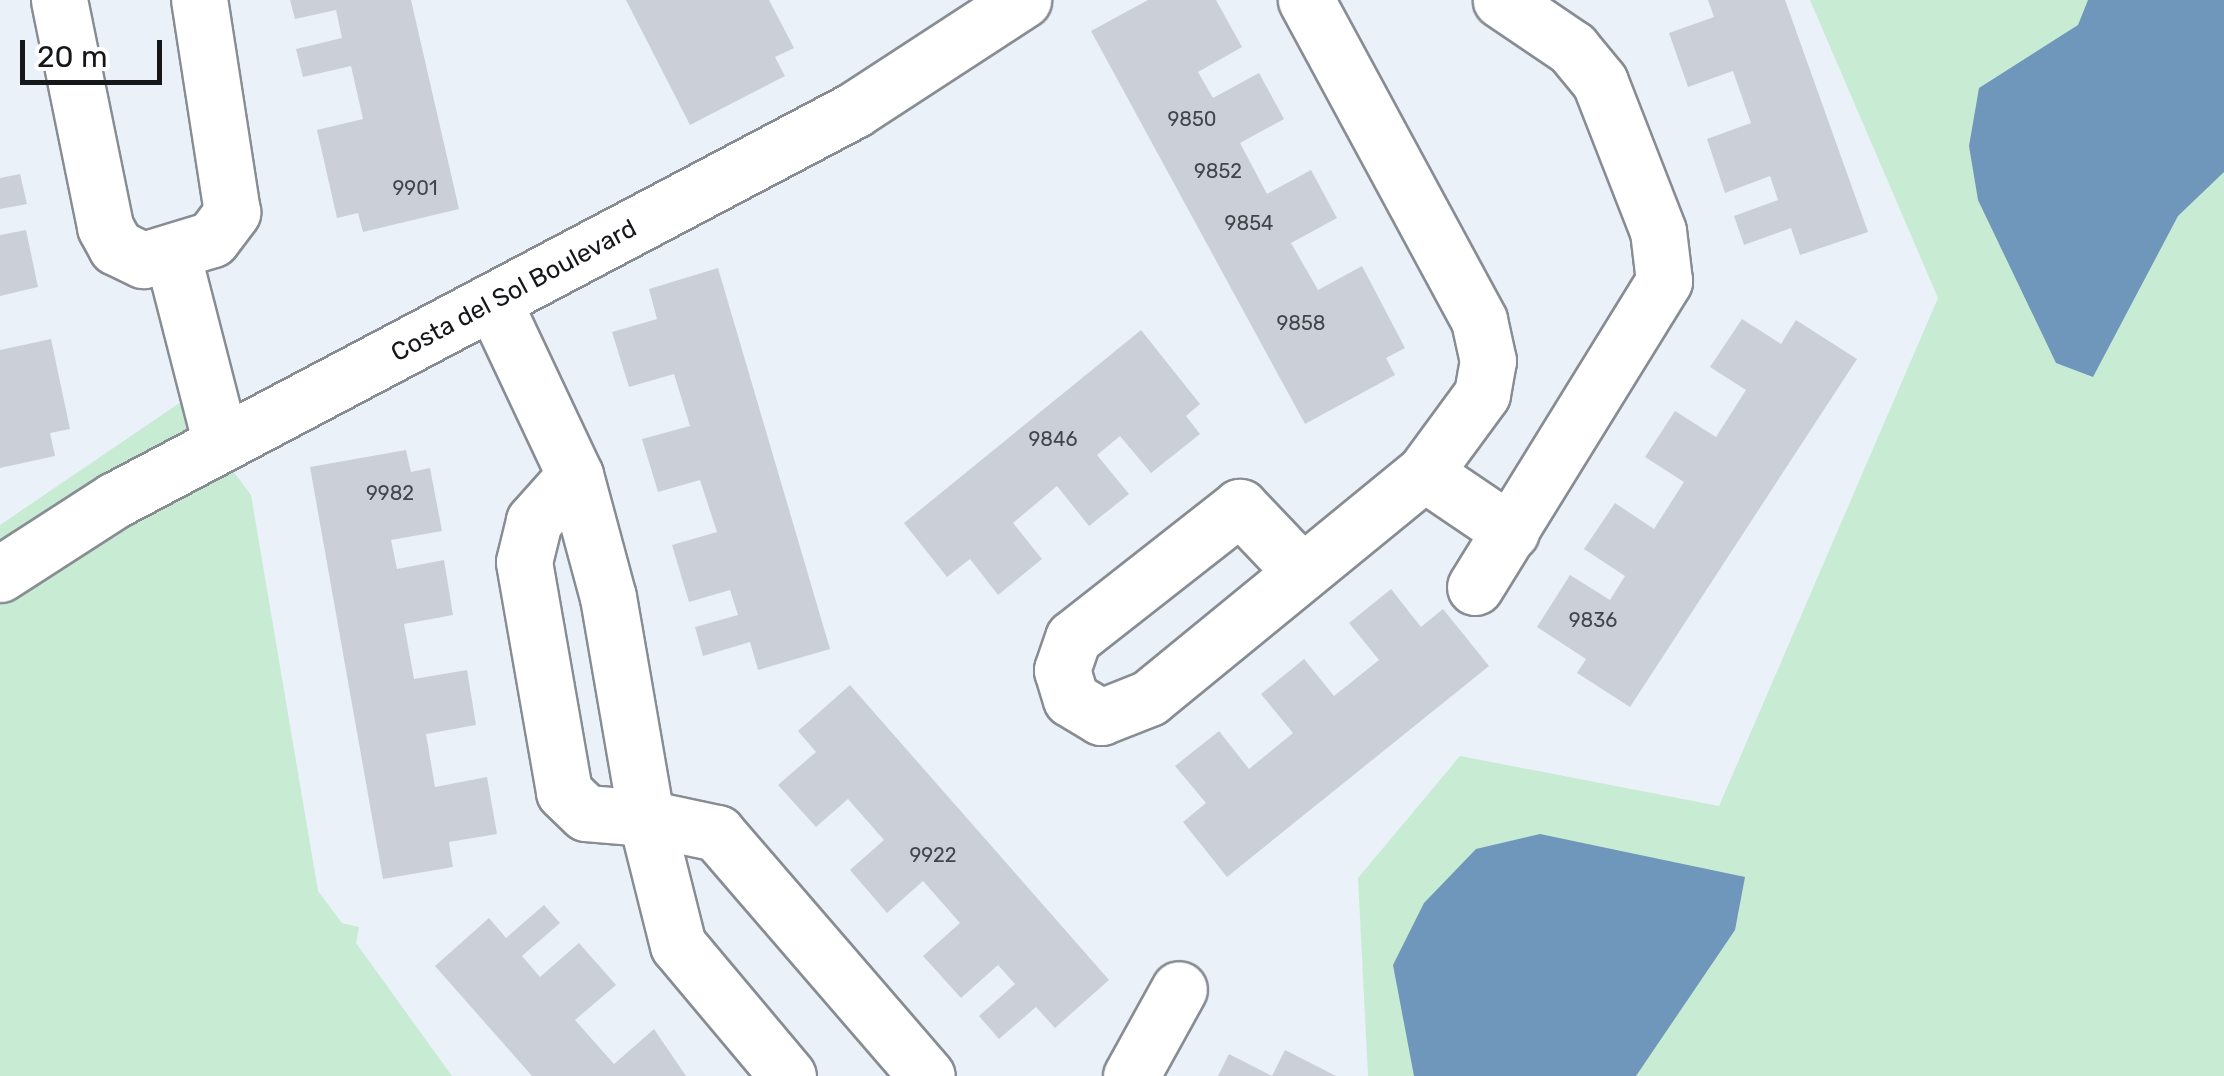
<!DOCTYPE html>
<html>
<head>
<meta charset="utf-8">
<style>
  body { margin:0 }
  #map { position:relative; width:2224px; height:1076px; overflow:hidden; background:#ebf1f8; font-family:Rubik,sans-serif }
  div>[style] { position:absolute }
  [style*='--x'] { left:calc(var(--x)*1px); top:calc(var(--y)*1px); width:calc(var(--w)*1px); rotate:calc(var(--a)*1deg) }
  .green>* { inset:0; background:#c8ebd4 }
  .water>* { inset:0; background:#6f96bb }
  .building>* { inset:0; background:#cbd0d8 }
  .roads { filter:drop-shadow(2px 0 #888d94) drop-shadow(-2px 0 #888d94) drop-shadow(0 2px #888d94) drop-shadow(0 -2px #888d94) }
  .minor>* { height:55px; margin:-27.5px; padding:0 27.5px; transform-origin:27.5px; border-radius:27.5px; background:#fff }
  span { translate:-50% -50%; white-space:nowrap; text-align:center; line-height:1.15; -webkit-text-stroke:8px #fff; paint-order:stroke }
  .number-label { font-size:20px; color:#42454a }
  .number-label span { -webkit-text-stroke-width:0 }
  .street-label { font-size:25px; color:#15171a }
  .scale { position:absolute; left:20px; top:40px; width:142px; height:45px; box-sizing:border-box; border:5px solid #15171a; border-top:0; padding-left:12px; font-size:30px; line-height:35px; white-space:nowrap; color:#15171a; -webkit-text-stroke:8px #fff; paint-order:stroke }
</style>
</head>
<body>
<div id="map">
  <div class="green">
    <div style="clip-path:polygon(1810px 0,2224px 0,2224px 1076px,1368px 1076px,1358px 878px,1460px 756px,1719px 806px,1938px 298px)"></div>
    <div style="clip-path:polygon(181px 402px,251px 495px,318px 891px,342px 923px,359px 927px,356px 943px,452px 1076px,0 1076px,0 525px)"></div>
  </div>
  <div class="water">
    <div style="clip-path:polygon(2088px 0,2224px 0,2224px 172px,2178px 216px,2093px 377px,2056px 363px,1978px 200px,1969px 146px,1979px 88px,2078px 25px)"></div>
    <div style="clip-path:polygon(1540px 834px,1745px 877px,1735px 930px,1636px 1076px,1414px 1076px,1393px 965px,1424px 903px,1476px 849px)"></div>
  </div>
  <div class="building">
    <div style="clip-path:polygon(290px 0,411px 0,459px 209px,363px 232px,358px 213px,337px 218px,317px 130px,363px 119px,351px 66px,303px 77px,296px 49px,342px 38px,336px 10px,295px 19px)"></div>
    <div style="clip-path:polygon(626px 0,769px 0,794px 48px,775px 57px,785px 76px,690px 125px)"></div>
    <div style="clip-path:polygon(1148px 0,1216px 0,1242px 47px,1198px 72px,1213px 98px,1259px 73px,1284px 119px,1240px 143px,1267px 194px,1311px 170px,1337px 218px,1291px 243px,1318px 290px,1362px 266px,1405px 348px,1386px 358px,1395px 375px,1305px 424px,1091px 31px)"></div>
    <div style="clip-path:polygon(1708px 0,1785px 0,1868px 232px,1800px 255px,1791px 228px,1744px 245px,1734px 216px,1778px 200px,1770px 176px,1725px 193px,1707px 139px,1751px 123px,1733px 71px,1688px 87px,1669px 33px,1714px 17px)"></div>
    <div style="clip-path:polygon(20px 174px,27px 204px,0 209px,0 178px)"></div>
    <div style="clip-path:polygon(26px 230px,38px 287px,0 296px,0 235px)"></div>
    <div style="clip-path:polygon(718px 268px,830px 649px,758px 670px,750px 642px,703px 656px,695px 627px,738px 615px,730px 590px,689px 602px,672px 545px,717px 532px,700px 480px,658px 492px,642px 439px,690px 426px,674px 374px,629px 387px,612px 332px,657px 319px,649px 289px)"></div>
    <div style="clip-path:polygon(1742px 319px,1781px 344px,1796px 320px,1857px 359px,1630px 707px,1577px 673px,1586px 659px,1537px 627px,1570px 575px,1610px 600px,1625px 576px,1584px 549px,1615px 503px,1654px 529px,1684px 482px,1645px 457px,1675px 411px,1716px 437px,1746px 390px,1710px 367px)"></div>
    <div style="clip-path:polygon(1141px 330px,1200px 404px,1186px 416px,1200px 434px,1151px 473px,1120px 436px,1097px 455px,1129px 494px,1089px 526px,1057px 486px,1013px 523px,1042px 559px,998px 595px,970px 559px,947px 577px,904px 523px)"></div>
    <div style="clip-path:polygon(51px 339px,70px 429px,50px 433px,55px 456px,0 468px,0 350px)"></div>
    <div style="clip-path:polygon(406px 450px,411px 472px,430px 468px,442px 531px,391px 540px,397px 569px,444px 560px,453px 615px,404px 624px,414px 679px,467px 670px,476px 725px,426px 734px,435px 787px,487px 777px,497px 834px,449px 842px,453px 867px,383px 879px,310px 467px)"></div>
    <div style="clip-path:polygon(1391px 589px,1421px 627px,1443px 609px,1489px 666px,1227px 877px,1183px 822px,1206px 803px,1175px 766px,1219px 731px,1249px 769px,1293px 733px,1261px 694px,1304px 659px,1334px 696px,1379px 660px,1349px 623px)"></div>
    <div style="clip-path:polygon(850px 685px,1109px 980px,1055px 1028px,1036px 1007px,999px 1039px,979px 1016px,1015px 984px,998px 965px,961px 998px,923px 956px,960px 923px,923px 881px,887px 913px,850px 870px,884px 840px,848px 799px,816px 827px,778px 785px,816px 752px,798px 731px)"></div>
    <div style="clip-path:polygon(544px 905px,560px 923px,522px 956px,540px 977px,579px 943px,616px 985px,575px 1020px,614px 1064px,654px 1029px,686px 1076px,532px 1076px,435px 966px,489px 918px,506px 938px)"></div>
    <div style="clip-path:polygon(1285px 1050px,1336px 1076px,1272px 1076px)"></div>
    <div style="clip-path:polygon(1229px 1054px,1272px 1076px,1218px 1076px)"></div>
  </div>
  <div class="roads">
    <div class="minor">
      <div style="--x:59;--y:0;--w:232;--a:78.5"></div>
      <div style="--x:105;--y:227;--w:23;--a:61"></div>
      <div style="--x:116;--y:247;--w:30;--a:26"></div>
      <div style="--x:143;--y:260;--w:72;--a:-16.9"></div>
      <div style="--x:212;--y:239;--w:34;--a:-53"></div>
      <div style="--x:232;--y:212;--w:215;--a:-98.8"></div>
      <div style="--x:172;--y:253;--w:197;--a:75.6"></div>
      <div style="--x:493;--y:301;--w:192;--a:64.8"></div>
      <div style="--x:575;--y:475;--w:62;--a:131.7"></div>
      <div style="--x:534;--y:521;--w:42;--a:103.7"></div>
      <div style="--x:524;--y:562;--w:233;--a:80.1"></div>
      <div style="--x:564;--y:792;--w:30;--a:44"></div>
      <div style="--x:586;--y:813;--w:60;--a:4.8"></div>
      <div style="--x:646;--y:818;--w:131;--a:75.9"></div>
      <div style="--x:678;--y:945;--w:171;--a:50"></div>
      <div style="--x:1424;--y:473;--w:105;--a:34.1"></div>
      <div style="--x:575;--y:475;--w:126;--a:74.9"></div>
      <div style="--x:608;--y:597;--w:224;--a:80.2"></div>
      <div style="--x:646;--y:818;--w:73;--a:11.9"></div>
      <div style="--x:717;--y:833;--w:321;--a:49.2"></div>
      <div style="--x:1299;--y:569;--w:86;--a:-133.6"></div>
      <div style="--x:1240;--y:507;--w:212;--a:141.9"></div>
      <div style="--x:1073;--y:638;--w:34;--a:109"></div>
      <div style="--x:1062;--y:670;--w:30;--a:73"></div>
      <div style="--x:1071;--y:699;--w:35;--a:31"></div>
      <div style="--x:1101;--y:717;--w:52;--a:-21.6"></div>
      <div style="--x:1149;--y:698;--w:355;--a:-39.3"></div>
      <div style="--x:1424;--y:473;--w:98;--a:-53.7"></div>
      <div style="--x:1482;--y:394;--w:34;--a:-80"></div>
      <div style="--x:1488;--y:361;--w:42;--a:-102.4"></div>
      <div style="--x:1479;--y:320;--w:364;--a:-118.4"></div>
      <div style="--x:0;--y:574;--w:137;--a:-32.8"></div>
      <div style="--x:115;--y:500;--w:836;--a:-27.82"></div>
      <div style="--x:854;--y:110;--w:202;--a:-33.1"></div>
      <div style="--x:1475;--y:587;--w:360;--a:-58.3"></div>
      <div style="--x:1664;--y:281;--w:50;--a:-96.8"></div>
      <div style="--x:1658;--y:231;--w:160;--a:-111.3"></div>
      <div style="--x:1600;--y:82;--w:44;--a:-129.5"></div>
      <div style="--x:1572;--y:48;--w:86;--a:-145.9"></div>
      <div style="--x:1131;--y:1076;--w:99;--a:-61.1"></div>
    </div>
  </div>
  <div class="number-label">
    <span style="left:1192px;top:119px">9850</span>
    <span style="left:1218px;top:171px">9852</span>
    <span style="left:415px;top:188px">9901</span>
    <span style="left:1249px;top:223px">9854</span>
    <span style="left:1301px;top:323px">9858</span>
    <span style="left:1053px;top:439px">9846</span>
    <span style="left:390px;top:493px">9982</span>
    <span style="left:1593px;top:620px">9836</span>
    <span style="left:933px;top:855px">9922</span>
  </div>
  <div class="street-label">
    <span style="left:514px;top:291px;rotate:-28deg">Costa del Sol Boulevard</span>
  </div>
  <div class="scale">20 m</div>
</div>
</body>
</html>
